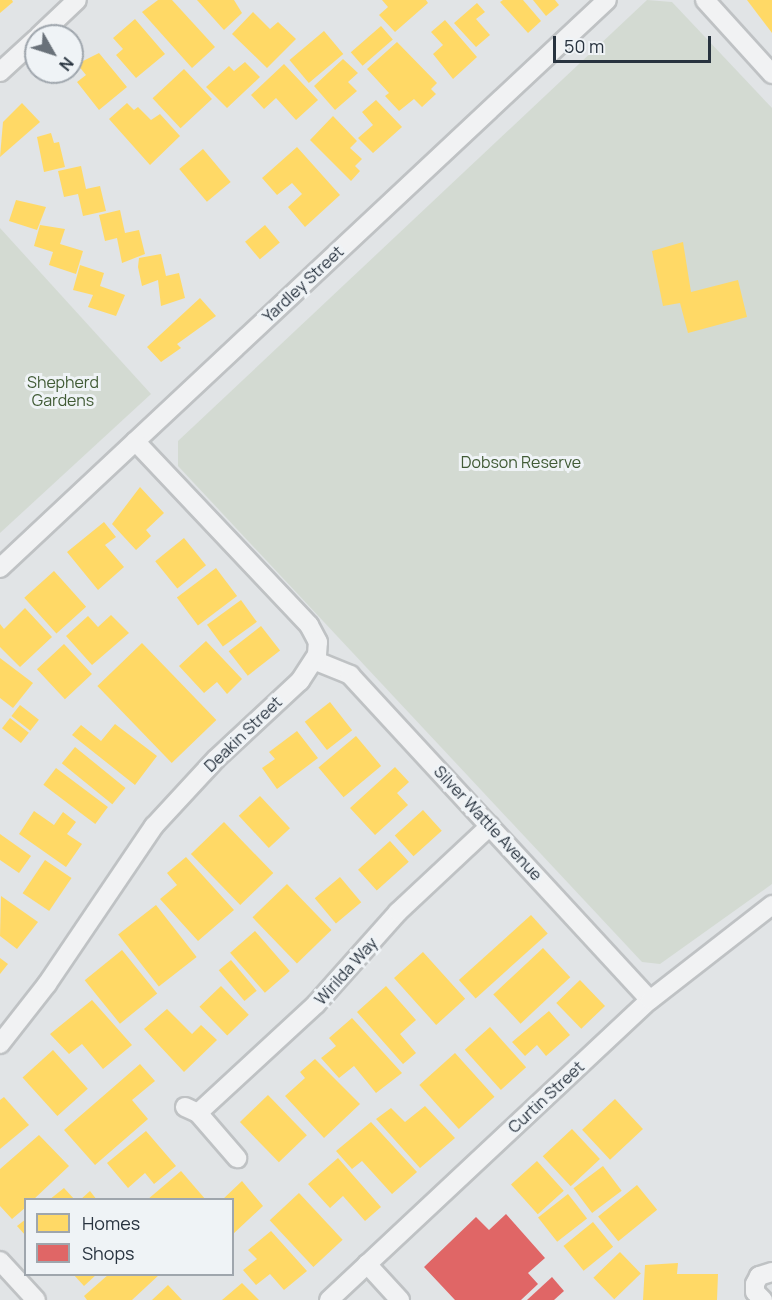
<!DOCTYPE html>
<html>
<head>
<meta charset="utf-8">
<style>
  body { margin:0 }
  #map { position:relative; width:772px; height:1300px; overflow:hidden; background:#e1e4e6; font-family:Manrope,sans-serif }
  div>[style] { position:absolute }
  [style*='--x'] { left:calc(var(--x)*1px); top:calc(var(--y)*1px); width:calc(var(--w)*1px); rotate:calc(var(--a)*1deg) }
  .green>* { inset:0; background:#d3dad2 }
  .homes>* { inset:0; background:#ffd966; transform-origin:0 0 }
  .shops>* { inset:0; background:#e06666 }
  .roads { filter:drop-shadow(2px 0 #bfc2c4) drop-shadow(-2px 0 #bfc2c4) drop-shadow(0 2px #bfc2c4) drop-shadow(0 -2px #bfc2c4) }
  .minor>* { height:18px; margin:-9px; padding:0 9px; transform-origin:9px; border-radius:9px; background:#f1f2f3 }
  span { translate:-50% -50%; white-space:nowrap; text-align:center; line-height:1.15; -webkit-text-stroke:6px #eff3f6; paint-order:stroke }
  .street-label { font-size:16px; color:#28333f }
  .park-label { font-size:16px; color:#415b36 }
  .legend { position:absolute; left:24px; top:1198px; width:210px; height:78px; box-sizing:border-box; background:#eff3f6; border:2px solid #9fa6ad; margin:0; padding:8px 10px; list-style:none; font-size:18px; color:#28333f }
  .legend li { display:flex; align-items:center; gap:12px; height:30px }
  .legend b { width:30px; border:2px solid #9fa6ad }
  .north { position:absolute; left:24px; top:24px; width:60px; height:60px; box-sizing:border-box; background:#eff3f6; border:2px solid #9fa6ad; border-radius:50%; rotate:129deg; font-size:16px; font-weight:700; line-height:24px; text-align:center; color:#28333f }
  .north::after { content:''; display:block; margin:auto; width:21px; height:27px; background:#697179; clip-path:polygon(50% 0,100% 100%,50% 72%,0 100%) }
  .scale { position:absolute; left:553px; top:36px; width:158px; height:27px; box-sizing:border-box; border:3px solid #28333f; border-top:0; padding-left:8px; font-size:18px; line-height:21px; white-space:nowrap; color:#28333f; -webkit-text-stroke:4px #eff3f6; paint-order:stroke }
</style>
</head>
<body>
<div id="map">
  <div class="green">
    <div style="clip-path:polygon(647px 0,672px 2px,772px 108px,772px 884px,660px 964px,642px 962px,178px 466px,178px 441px)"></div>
    <div style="clip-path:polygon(0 228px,151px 394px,0 533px)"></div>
  </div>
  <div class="homes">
    <div style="clip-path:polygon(0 0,12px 0,13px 2px,0 13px)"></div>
    <div style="clip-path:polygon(158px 0,172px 0,215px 47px,192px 68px,142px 12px)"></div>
    <div style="clip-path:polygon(197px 0,234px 0,242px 13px,224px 30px)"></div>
    <div style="clip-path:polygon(382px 0,426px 0,428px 3px,395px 32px,379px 15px,388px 7px)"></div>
    <div style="clip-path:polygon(503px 0,523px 0,541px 21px,528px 33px,500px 2px)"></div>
    <div style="clip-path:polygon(533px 0,555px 0,559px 5px,546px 16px)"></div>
    <div style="clip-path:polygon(747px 0,772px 0,772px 33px)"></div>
    <div style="clip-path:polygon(477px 3px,485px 12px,476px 19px,490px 35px,476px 47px,454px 23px)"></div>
    <div style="clip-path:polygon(253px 12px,270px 29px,278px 22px,296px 39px,267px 68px,232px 34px)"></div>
    <div style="clip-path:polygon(135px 19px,165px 54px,136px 78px,116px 55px,123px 49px,113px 38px)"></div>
    <div style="clip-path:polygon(445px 20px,477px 57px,453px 79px,433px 54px,443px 45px,431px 32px)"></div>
    <div style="left:381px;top:26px;width:18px;height:40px;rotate:49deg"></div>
    <div style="left:324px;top:31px;width:30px;height:45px;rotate:50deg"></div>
    <div style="clip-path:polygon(397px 42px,437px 83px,431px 89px,436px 94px,422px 107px,414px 99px,399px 111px,385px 96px,389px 93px,367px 69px)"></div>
    <div style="clip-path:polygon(99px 53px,127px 87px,99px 110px,77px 82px,86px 75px,77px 64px)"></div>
    <div style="clip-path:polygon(343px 59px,358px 73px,348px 82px,357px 91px,335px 110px,314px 86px)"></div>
    <div style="clip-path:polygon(245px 62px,260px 77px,227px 108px,206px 87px,229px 66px,234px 71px)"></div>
    <div style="clip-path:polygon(284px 64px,318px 100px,296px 120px,276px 98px,264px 109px,251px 95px)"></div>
    <div style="left:184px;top:69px;width:41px;height:43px;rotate:47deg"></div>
    <div style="clip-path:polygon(376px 100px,402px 127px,373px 153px,358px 138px,373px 125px,362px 112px)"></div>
    <div style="clip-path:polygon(22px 103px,40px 122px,0 157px,3px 122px)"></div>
    <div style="clip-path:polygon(127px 103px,134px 110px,138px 107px,151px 120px,160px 114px,180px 136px,150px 165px,109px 119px)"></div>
    <div style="clip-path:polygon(333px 116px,357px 141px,350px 148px,362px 159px,355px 166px,360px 171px,351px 181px,310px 140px)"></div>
    <div style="clip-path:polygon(51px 133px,54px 143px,59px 142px,65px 167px,44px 172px,37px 137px)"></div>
    <div style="clip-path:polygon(297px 147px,340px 195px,305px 227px,288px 207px,302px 194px,292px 183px,277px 195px,262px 178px)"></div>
    <div style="left:203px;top:149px;width:43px;height:31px;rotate:50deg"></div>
    <div style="clip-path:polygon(81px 166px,86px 189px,100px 186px,106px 211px,83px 216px,78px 194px,64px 197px,58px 171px)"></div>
    <div style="clip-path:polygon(16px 200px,46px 207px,37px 230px,9px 221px)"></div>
    <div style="clip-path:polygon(120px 210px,125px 233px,139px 230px,145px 254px,122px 263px,117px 238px,105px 241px,99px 215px)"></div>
    <div style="clip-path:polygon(40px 225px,65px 229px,60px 244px,83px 251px,76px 274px,49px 265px,53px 252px,34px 246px)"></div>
    <div style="left:265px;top:225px;width:23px;height:26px;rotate:50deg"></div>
    <div style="clip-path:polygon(683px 242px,691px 292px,738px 280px,747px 317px,688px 333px,680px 303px,663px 306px,652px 251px)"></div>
    <div style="clip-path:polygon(161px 254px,166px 276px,179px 273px,185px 298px,161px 306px,158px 280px,142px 286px,138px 267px,139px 258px)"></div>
    <div style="clip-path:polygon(80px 265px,104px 273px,100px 286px,125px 295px,116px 316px,88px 307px,93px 295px,73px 290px)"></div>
    <div style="clip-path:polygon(200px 298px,216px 316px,184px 339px,177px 344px,181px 348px,161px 362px,147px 347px)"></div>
    <div style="clip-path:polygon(140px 487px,164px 513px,146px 530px,151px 536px,136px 550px,112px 524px)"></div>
    <div style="clip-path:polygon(104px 522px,116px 537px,105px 545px,124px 567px,98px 590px,67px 552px)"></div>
    <div style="left:184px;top:538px;width:35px;height:37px;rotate:51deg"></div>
    <div style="left:216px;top:568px;width:35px;height:49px;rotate:53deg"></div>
    <div style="left:54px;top:571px;width:48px;height:40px;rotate:48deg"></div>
    <div style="left:241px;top:600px;width:27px;height:42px;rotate:54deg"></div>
    <div style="clip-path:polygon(25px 608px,52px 637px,20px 667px,0 647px,0 624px,4px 629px)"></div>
    <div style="clip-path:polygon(111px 615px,129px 633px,92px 665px,66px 636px,88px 616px,98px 627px)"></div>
    <div style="left:261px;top:626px;width:31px;height:41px;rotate:52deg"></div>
    <div style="clip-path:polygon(206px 641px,242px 679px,227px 694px,217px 682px,204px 693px,179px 666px)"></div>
    <div style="left:142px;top:643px;width:107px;height:62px;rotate:46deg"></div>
    <div style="left:64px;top:644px;width:41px;height:37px;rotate:47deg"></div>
    <div style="clip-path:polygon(0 658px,33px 683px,13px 708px,0 698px)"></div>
    <div style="left:330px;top:702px;width:36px;height:32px;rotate:52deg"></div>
    <div style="left:20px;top:705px;width:24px;height:14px;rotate:38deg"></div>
    <div style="left:10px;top:718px;width:24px;height:13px;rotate:38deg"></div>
    <div style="clip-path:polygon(115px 724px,157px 756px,135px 785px,72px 735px,81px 725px,101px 741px)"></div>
    <div style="clip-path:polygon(297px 731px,318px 758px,277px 789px,262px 768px,275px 759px,269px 752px)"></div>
    <div style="left:356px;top:736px;width:39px;height:49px;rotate:50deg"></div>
    <div style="left:75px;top:747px;width:65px;height:21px;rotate:39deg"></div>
    <div style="clip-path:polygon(395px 767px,409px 782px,397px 793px,408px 805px,375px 835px,350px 808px)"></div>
    <div style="left:56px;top:768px;width:65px;height:21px;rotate:37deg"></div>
    <div style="left:260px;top:796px;width:44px;height:29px;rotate:47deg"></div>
    <div style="left:423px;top:810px;width:28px;height:38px;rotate:48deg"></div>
    <div style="clip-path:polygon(34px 811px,54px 825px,63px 812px,76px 822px,67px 834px,82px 844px,66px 867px,19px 834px)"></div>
    <div style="left:224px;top:822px;width:71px;height:46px;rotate:46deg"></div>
    <div style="clip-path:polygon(0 834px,31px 856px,19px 873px,0 860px)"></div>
    <div style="left:390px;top:841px;width:28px;height:43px;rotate:48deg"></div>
    <div style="clip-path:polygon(186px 857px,234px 910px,198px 941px,160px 899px,177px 885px,167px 873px)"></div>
    <div style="left:45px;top:860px;width:32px;height:40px;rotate:34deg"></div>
    <div style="left:340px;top:877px;width:33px;height:33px;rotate:50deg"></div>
    <div style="left:287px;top:884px;width:64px;height:48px;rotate:46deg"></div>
    <div style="clip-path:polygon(1px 896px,38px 922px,17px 949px,0 936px)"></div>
    <div style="left:156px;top:905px;width:66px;height:48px;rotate:52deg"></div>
    <div style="left:531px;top:915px;width:25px;height:97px;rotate:48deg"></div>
    <div style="left:255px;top:931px;width:53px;height:33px;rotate:49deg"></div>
    <div style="left:543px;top:948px;width:40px;height:68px;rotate:47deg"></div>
    <div style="left:122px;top:950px;width:56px;height:48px;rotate:51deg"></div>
    <div style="left:423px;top:952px;width:63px;height:39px;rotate:48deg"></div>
    <div style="clip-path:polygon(0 958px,8px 964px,0 974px)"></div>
    <div style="left:231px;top:960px;width:40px;height:16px;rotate:50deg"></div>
    <div style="left:580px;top:980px;width:36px;height:33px;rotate:46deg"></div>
    <div style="left:221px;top:986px;width:40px;height:30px;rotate:46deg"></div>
    <div style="clip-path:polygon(386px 986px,416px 1020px,400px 1034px,416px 1053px,403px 1064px,357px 1012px)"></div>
    <div style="clip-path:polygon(92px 1000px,132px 1045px,103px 1069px,82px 1044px,69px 1054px,50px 1034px)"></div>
    <div style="clip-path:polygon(167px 1009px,192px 1034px,201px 1025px,217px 1040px,184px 1072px,144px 1029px)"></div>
    <div style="clip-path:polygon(549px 1011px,570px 1035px,546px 1056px,537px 1045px,525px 1056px,512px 1042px)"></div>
    <div style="clip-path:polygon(352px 1018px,402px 1073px,376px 1093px,354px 1066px,339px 1078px,321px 1058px,336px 1046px,329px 1038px)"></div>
    <div style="left:490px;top:1027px;width:54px;height:34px;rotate:48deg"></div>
    <div style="left:53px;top:1050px;width:52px;height:41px;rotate:48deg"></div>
    <div style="left:455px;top:1053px;width:59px;height:48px;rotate:48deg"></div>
    <div style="clip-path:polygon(315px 1059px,360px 1104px,324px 1138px,285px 1096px,305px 1078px,300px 1072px)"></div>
    <div style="clip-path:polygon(140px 1064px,155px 1081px,132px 1100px,148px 1119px,95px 1165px,64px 1130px)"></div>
    <div style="left:268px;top:1095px;width:56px;height:39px;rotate:46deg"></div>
    <div style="clip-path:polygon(4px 1097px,29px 1125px,0 1149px,0 1100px)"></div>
    <div style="left:615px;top:1099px;width:41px;height:45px;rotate:47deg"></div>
    <div style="clip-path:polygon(425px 1106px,455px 1138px,420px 1168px,376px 1119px,391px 1108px,405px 1122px)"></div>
    <div style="clip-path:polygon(371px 1122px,417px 1172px,392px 1194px,362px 1161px,352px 1169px,336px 1151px)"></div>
    <div style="left:572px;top:1129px;width:41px;height:40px;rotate:47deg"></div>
    <div style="clip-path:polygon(146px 1131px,176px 1166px,154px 1184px,145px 1173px,128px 1188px,107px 1163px)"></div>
    <div style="clip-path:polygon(39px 1135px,69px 1166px,33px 1200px,26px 1200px,26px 1207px,12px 1219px,0 1206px,0 1169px)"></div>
    <div style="clip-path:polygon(338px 1158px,381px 1207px,365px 1221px,343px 1196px,330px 1208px,308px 1184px)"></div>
    <div style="left:537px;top:1161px;width:40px;height:35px;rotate:48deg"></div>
    <div style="left:603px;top:1166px;width:31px;height:37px;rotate:53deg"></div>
    <div style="clip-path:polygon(181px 1171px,206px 1200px,147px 1200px)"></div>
    <div style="clip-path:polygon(242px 1181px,263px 1206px,232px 1235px,232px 1200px,222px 1200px)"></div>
    <div style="left:637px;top:1185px;width:32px;height:50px;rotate:51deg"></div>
    <div style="clip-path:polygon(64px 1188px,75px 1200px,49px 1200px)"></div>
    <div style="clip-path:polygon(90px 1191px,97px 1200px,80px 1200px)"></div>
    <div style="left:299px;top:1193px;width:64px;height:40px;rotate:47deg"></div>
    <div style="left:568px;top:1194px;width:31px;height:38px;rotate:52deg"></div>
    <div style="clip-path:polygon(26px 1219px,26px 1236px,17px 1226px)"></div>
    <div style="left:593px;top:1222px;width:32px;height:38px;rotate:51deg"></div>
    <div style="clip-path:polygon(271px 1231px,307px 1271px,284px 1290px,270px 1274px,256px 1285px,243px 1270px,257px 1259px,248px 1250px)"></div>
    <div style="left:620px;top:1252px;width:30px;height:37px;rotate:46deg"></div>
    <div style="clip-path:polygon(678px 1263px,677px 1274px,718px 1274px,717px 1300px,643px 1300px,645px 1265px)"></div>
    <div style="clip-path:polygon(73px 1274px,97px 1274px,84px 1286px)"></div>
    <div style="clip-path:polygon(109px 1274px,160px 1274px,132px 1300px,87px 1300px,84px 1296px)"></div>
    <div style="clip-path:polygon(242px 1283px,259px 1300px,222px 1300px)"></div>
    <div style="clip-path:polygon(168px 1285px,182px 1300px,152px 1300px)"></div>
  </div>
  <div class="shops">
    <div style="clip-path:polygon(506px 1214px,545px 1258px,528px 1273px,538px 1284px,521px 1300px,455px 1300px,424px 1267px,476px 1217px,489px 1230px)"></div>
    <div style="clip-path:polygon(552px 1277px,564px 1291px,554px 1300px,527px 1300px)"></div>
  </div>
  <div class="roads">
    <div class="minor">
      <div style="--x:705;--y:0;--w:100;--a:47.8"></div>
      <div style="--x:39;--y:36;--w:52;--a:-43.5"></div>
      <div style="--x:0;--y:72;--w:49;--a:-42.5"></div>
      <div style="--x:0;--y:568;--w:831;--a:-43.1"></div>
      <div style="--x:316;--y:661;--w:37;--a:22"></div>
      <div style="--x:350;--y:675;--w:442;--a:47.3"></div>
      <div style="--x:0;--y:1044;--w:76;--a:-51.9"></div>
      <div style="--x:47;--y:984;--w:191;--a:-55.9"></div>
      <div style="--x:154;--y:826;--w:91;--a:-47.2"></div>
      <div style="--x:216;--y:759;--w:115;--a:-42.9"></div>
      <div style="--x:300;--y:681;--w:31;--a:-57"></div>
      <div style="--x:317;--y:655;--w:13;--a:-86"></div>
      <div style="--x:318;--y:642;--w:19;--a:-118"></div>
      <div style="--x:309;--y:625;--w:253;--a:-133.4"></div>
      <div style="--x:185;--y:1107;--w:14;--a:25"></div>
      <div style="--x:198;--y:1113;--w:60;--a:49.1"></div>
      <div style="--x:198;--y:1113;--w:161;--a:-42.7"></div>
      <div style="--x:316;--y:1004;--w:123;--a:-48.3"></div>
      <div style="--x:398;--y:912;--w:126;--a:-43.1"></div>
      <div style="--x:0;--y:1261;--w:53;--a:47.3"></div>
      <div style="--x:367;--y:1264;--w:49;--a:47.5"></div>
      <div style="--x:329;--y:1300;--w:439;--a:-43.1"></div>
      <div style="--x:650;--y:1000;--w:155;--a:-37.9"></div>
      <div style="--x:763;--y:1300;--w:11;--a:-135"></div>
      <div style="--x:755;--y:1292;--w:8;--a:-90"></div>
      <div style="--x:755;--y:1284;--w:9;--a:-63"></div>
      <div style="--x:759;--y:1276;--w:14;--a:-17"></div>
    </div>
  </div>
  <div class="street-label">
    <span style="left:303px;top:284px;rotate:-43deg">Yardley Street</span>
    <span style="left:243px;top:734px;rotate:-44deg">Deakin Street</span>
    <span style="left:488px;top:823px;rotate:47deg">Silver Wattle Avenue</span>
    <span style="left:346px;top:971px;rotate:-48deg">Wirilda Way</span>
    <span style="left:546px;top:1097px;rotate:-43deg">Curtin Street</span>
  </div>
  <div class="park-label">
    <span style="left:63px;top:391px">Shepherd<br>Gardens</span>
    <span style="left:521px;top:462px">Dobson Reserve</span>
  </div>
  <ul class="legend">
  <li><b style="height:16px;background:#ffd966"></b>Homes</li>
  <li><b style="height:16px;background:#e06666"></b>Shops</li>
  </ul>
  <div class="north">N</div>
  <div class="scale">50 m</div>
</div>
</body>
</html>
